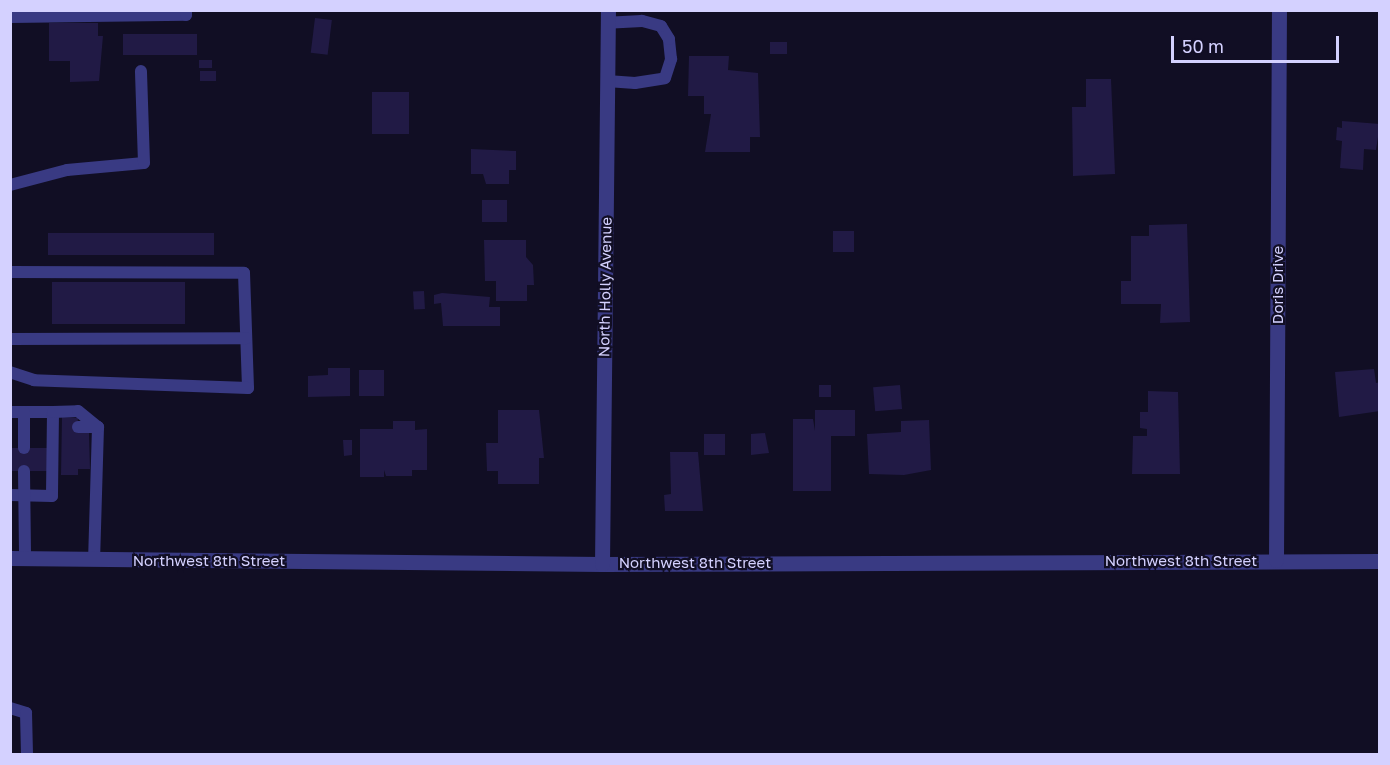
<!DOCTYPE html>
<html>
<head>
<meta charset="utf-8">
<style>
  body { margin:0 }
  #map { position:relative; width:1390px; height:765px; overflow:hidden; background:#110e24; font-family:"Golos Text",sans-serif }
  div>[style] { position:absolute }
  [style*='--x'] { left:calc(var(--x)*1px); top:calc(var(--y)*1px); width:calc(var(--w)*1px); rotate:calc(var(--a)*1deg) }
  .building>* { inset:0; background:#211a45; transform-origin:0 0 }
  .service>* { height:12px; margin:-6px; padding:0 6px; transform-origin:6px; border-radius:6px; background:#393a83 }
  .minor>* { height:15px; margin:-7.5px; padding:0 7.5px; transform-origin:7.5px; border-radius:7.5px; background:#393a83 }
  span { translate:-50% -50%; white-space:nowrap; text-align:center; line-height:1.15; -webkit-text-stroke:4.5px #110e24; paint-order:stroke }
  .street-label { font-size:15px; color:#d4d1ff }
  .frame { position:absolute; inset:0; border:12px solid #d4d1ff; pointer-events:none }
  .scale { position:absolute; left:1171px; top:36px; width:168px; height:27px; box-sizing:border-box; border:3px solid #d4d1ff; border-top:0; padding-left:8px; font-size:18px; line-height:21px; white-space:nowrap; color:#d4d1ff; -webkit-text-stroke:4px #110e24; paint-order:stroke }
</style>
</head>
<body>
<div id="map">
  <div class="building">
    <div style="left:315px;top:18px;width:17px;height:35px;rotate:7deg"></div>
    <div style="clip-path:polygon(49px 23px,98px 23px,98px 36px,103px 36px,99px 81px,70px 82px,70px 61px,49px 61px)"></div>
    <div style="left:123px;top:34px;width:74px;height:21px"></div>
    <div style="left:770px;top:42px;width:17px;height:12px"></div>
    <div style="clip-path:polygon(689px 56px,729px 56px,728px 70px,758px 73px,760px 137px,750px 137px,750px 152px,705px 152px,711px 114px,704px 114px,704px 96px,688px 96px)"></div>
    <div style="left:199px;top:60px;width:13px;height:8px"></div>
    <div style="left:200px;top:71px;width:16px;height:10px"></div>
    <div style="clip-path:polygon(1086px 79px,1111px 79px,1115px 174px,1073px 176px,1072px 107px,1086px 107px)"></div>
    <div style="left:372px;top:92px;width:37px;height:42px"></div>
    <div style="clip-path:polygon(1342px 121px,1380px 124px,1376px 150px,1364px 149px,1363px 170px,1340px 168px,1342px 141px,1336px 140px,1337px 127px,1342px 128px)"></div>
    <div style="clip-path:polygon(471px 149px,516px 151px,516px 170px,509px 170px,509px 184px,486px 184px,483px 174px,471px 174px)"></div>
    <div style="left:482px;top:200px;width:25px;height:22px"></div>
    <div style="clip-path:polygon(1187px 224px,1190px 322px,1160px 323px,1161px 304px,1121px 304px,1121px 281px,1131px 281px,1131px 236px,1149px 236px,1149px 225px)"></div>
    <div style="left:833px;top:231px;width:21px;height:21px"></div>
    <div style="left:214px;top:233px;width:22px;height:166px;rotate:90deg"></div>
    <div style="clip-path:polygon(484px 240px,526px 240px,526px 257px,533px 265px,534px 285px,527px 285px,527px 301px,496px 301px,496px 281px,485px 281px)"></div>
    <div style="left:52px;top:282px;width:133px;height:42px"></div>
    <div style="left:424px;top:291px;width:18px;height:11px;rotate:87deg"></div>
    <div style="clip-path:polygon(442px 293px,490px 297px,489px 307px,500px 307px,500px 326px,443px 326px,441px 303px,434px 304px,434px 295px)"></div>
    <div style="clip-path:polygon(328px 368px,350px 368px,350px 396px,308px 397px,308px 376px,328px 375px)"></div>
    <div style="clip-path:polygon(1374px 369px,1376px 383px,1380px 382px,1380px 411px,1339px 417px,1335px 372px)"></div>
    <div style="left:359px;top:370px;width:25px;height:26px"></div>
    <div style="left:819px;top:385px;width:12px;height:12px"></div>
    <div style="left:900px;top:385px;width:24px;height:27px;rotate:85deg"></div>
    <div style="clip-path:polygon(1148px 391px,1178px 392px,1180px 474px,1132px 474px,1133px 436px,1147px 436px,1147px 429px,1140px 428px,1140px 412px,1148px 412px)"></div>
    <div style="clip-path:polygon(498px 410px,539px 410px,544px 458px,539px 458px,539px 484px,498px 484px,498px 471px,487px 471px,486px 443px,498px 443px)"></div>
    <div style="clip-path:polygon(815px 410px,855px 410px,855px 436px,831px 436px,831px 491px,793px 491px,793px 419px,813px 419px,815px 431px)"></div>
    <div style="clip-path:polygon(62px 417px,78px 418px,77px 433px,89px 433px,90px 469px,78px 469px,78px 475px,61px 475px)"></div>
    <div style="clip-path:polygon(929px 420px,931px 470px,904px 475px,869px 474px,867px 434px,901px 432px,901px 421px)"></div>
    <div style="clip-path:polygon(393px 421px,415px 421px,415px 430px,427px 429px,427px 470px,412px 470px,412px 476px,386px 476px,384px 470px,384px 477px,360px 477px,360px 429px,393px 429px)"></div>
    <div style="clip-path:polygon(765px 433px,769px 453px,751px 455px,751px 434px)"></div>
    <div style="left:704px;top:434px;width:21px;height:21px"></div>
    <div style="clip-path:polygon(343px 440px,352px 440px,352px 455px,344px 456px)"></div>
    <div style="left:10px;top:448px;width:37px;height:23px"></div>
    <div style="clip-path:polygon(670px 452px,698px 452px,703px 511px,665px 511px,664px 495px,671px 494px)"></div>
  </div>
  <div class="service">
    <div style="--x:10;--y:17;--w:176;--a:-0.7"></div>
    <div style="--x:186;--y:15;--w:5;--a:-90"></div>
    <div style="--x:607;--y:81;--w:28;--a:4"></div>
    <div style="--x:635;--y:83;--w:30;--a:-9"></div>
    <div style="--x:665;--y:78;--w:20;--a:-72"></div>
    <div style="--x:671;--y:59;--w:20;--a:-96"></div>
    <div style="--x:669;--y:39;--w:15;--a:-122"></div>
    <div style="--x:661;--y:26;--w:20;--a:-165"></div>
    <div style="--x:642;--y:21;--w:34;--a:177"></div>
    <div style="--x:10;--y:185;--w:59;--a:-14.7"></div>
    <div style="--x:67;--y:170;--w:77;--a:-5.2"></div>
    <div style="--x:144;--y:163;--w:92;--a:-91.9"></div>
    <div style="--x:10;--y:272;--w:234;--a:0.2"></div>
    <div style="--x:244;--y:273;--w:115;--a:88"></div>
    <div style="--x:248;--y:388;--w:214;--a:-177.9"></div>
    <div style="--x:34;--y:380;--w:25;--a:-162"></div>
    <div style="--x:10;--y:339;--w:236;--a:-0.2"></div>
    <div style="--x:10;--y:412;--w:43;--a:0"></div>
    <div style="--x:53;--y:412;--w:84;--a:90.7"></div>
    <div style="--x:52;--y:496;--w:42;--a:-178.6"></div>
    <div style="--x:24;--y:412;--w:36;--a:90"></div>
    <div style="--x:53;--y:412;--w:25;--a:-2"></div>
    <div style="--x:78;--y:411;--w:26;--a:39"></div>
    <div style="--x:98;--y:427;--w:133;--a:91.7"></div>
    <div style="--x:78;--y:427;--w:20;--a:0"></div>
    <div style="--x:24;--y:471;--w:87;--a:89.3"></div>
    <div style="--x:10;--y:708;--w:17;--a:17"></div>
    <div style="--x:26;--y:713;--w:41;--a:88.6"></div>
  </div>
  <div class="minor">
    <div style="--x:10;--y:558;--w:592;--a:0.58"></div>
    <div style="--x:602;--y:564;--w:778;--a:-0.22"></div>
    <div style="--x:1276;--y:560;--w:550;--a:-89.69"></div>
    <div style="--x:602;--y:564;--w:554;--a:-89.38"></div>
  </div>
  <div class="street-label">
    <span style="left:1278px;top:285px;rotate:-90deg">Doris Drive</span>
    <span style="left:605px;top:287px;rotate:-89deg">North Holly Avenue</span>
    <span style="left:209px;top:561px">Northwest 8th Street</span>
    <span style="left:1181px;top:561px">Northwest 8th Street</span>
    <span style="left:695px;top:563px">Northwest 8th Street</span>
  </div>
  <div class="frame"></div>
  <div class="scale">50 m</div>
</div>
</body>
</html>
